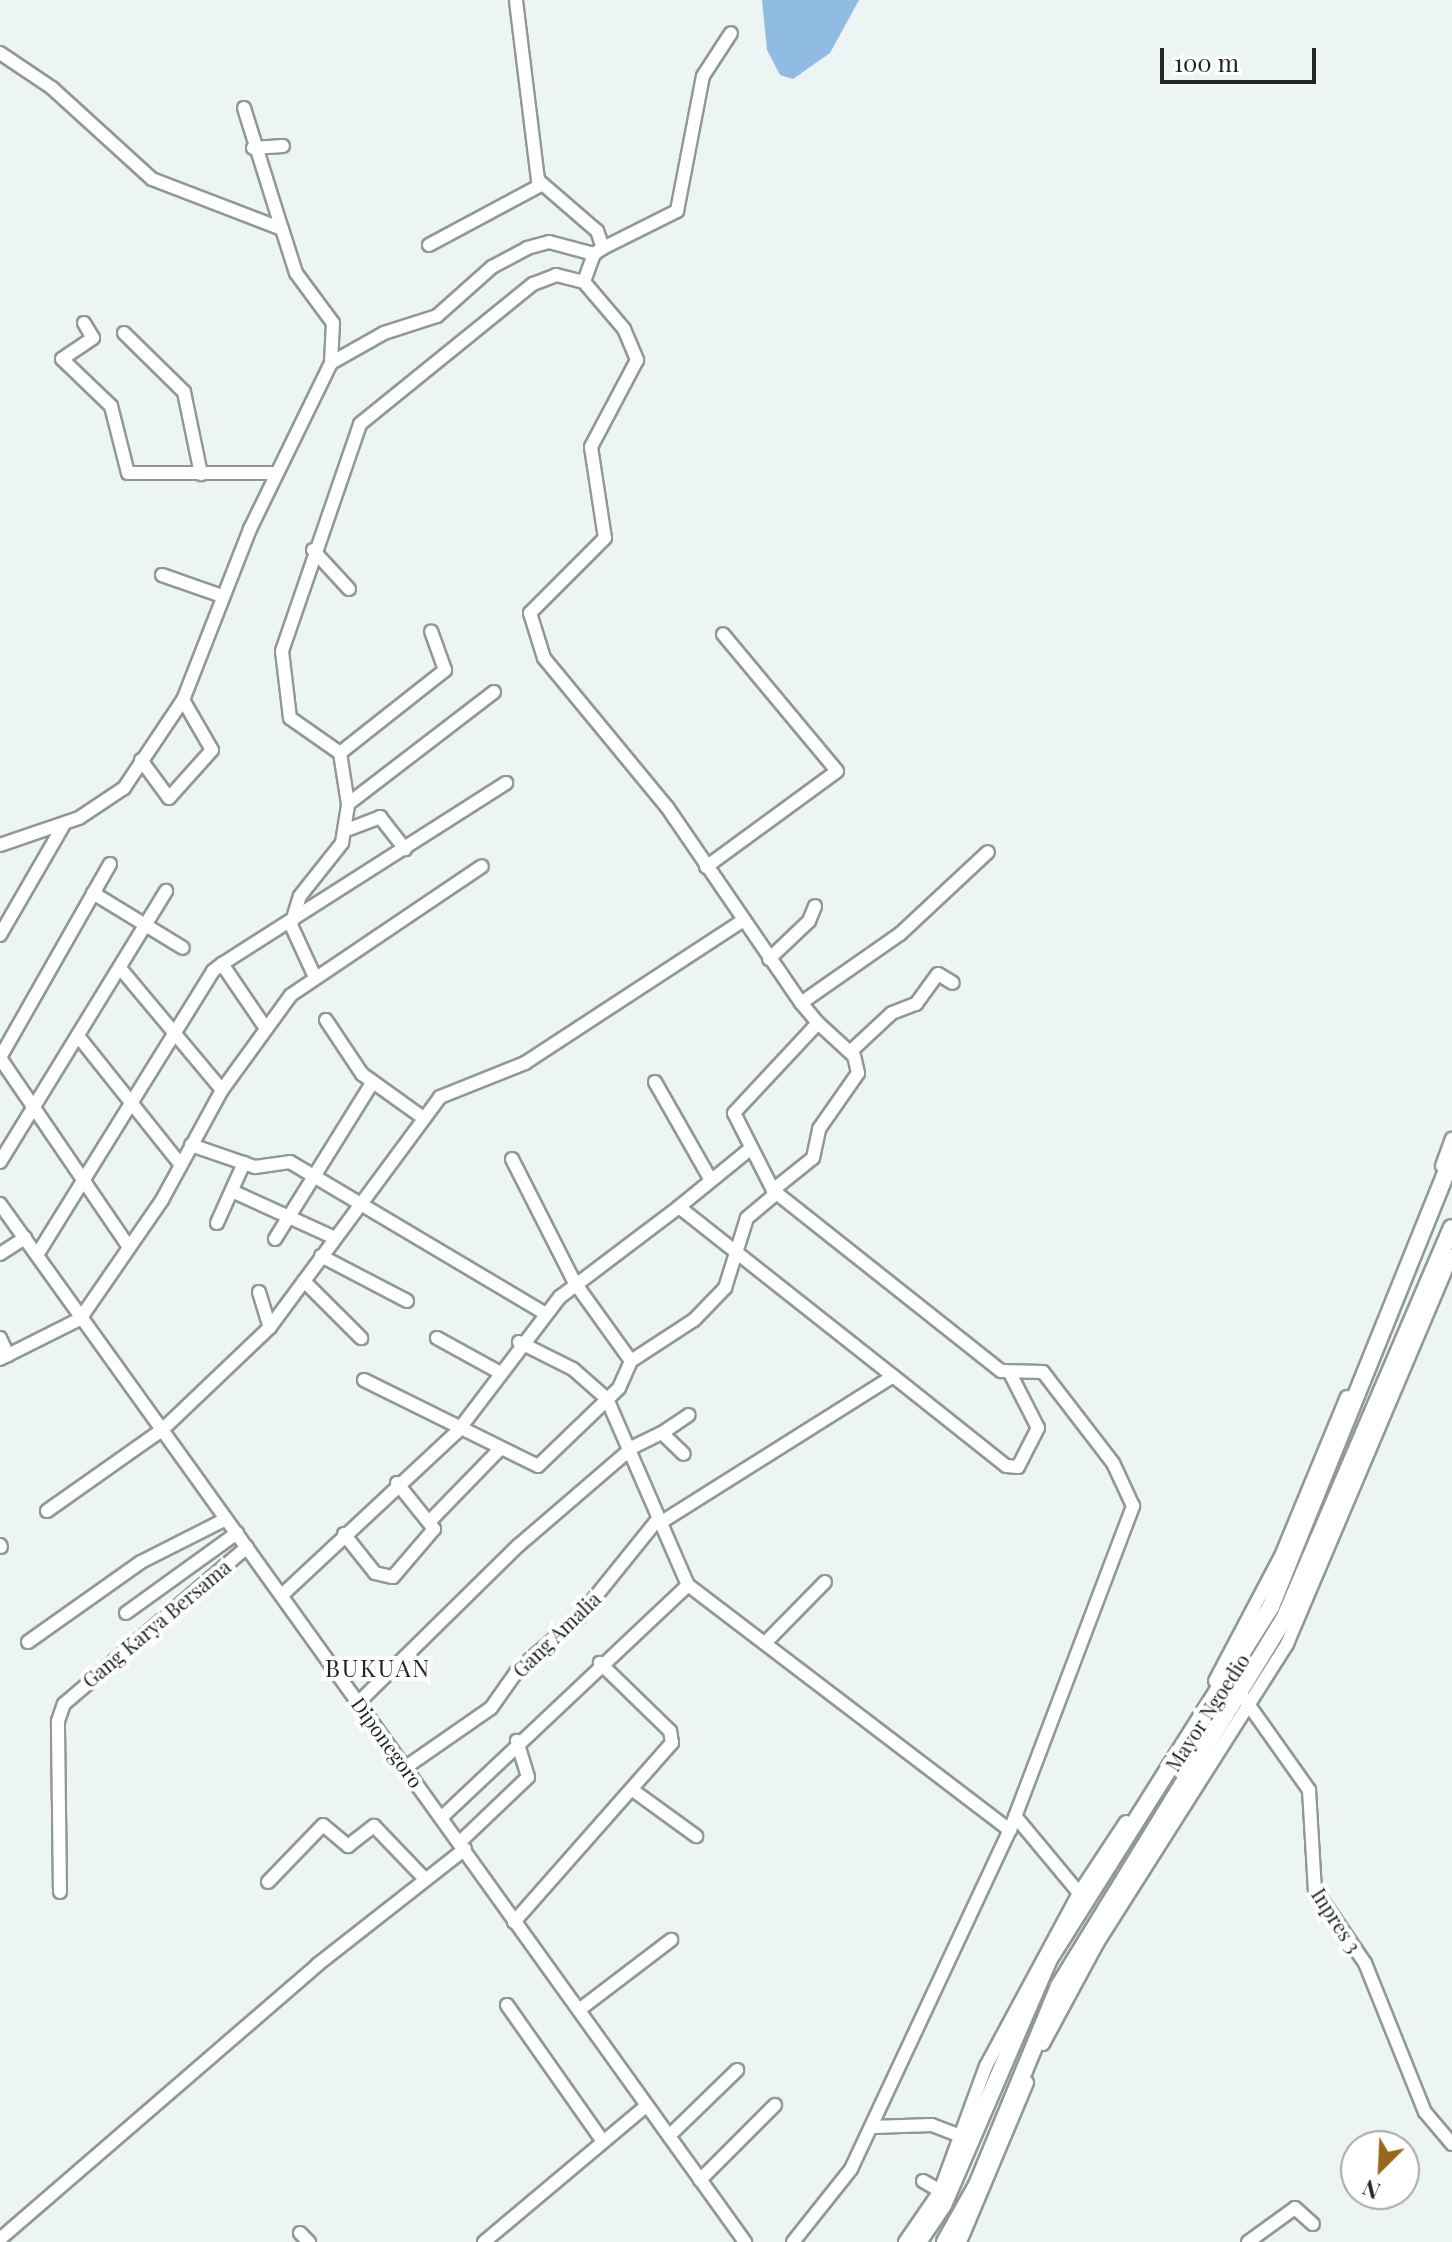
<!DOCTYPE html>
<html>
<head>
<meta charset="utf-8">
<style>
  body { margin:0 }
  #map { position:relative; width:1452px; height:2242px; overflow:hidden; background:#ecf4f4; font-family:"Playfair Display",serif }
  div>[style] { position:absolute }
  [style*='--x'] { left:calc(var(--x)*1px); top:calc(var(--y)*1px); width:calc(var(--w)*1px); rotate:calc(var(--a)*1deg) }
  .water>* { inset:0; background:#90bce3 }
  .roads { filter:drop-shadow(2px 0 #909898) drop-shadow(-2px 0 #909898) drop-shadow(0 2px #909898) drop-shadow(0 -2px #909898) }
  .street>* { height:12px; margin:-6px; padding:0 6px; transform-origin:6px; border-radius:6px; background:#fff }
  .secondary>* { height:16px; margin:-8px; padding:0 8px; transform-origin:8px; border-radius:8px; background:#fff }
  span { translate:-50% -50%; white-space:nowrap; text-align:center; line-height:1.15; -webkit-text-stroke:8px #fff; paint-order:stroke }
  .street-label { font-size:20px; color:#222525 }
  .quarter-label { font-size:24px; color:#222525; letter-spacing:2px }
  .north { position:absolute; left:1340px; top:2130px; width:80px; height:80px; box-sizing:border-box; background:#fff; border:2px solid #a7a8a8; border-radius:50%; rotate:204deg; font-size:22px; font-weight:700; line-height:32px; text-align:center; color:#222525 }
  .north::after { content:''; display:block; margin:auto; width:28px; height:36px; background:#99671a; clip-path:polygon(50% 0,100% 100%,50% 72%,0 100%) }
  .scale { position:absolute; left:1160px; top:48px; width:156px; height:36px; box-sizing:border-box; border:4px solid #222525; border-top:0; padding-left:10px; font-size:24px; line-height:28px; white-space:nowrap; color:#222525; -webkit-text-stroke:6px #fff; paint-order:stroke }
</style>
</head>
<body>
<div id="map">
  <div class="water">
    <div style="clip-path:polygon(762px 0,859px 0,830px 53px,793px 79px,780px 75px,767px 50px)"></div>
  </div>
  <div class="roads">
    <div class="street">
      <div style="--x:0;--y:53;--w:63;--a:33.9"></div>
      <div style="--x:52;--y:88;--w:135;--a:42.3"></div>
      <div style="--x:152;--y:179;--w:139;--a:21"></div>
      <div style="--x:282;--y:229;--w:46;--a:72.3"></div>
      <div style="--x:296;--y:273;--w:62;--a:53.5"></div>
      <div style="--x:333;--y:323;--w:40;--a:92.9"></div>
      <div style="--x:244;--y:108;--w:127;--a:72.6"></div>
      <div style="--x:253;--y:148;--w:30;--a:-4"></div>
      <div style="--x:429;--y:245;--w:127;--a:-28.2"></div>
      <div style="--x:603;--y:248;--w:83;--a:-26.6"></div>
      <div style="--x:677;--y:211;--w:137;--a:-79.1"></div>
      <div style="--x:703;--y:76;--w:51;--a:-56.9"></div>
      <div style="--x:594;--y:254;--w:30;--a:110"></div>
      <div style="--x:584;--y:282;--w:62;--a:49.6"></div>
      <div style="--x:624;--y:329;--w:34;--a:67"></div>
      <div style="--x:637;--y:360;--w:98;--a:117.9"></div>
      <div style="--x:591;--y:447;--w:92;--a:81.3"></div>
      <div style="--x:605;--y:538;--w:106;--a:135"></div>
      <div style="--x:530;--y:613;--w:47;--a:72.7"></div>
      <div style="--x:544;--y:658;--w:193;--a:50.5"></div>
      <div style="--x:667;--y:807;--w:237;--a:55.6"></div>
      <div style="--x:801;--y:1003;--w:121;--a:-34.9"></div>
      <div style="--x:900;--y:934;--w:120;--a:-43"></div>
      <div style="--x:84;--y:323;--w:17;--a:59"></div>
      <div style="--x:93;--y:338;--w:37;--a:146"></div>
      <div style="--x:62;--y:359;--w:68;--a:43.8"></div>
      <div style="--x:111;--y:406;--w:69;--a:75.8"></div>
      <div style="--x:128;--y:473;--w:148;--a:0"></div>
      <div style="--x:124;--y:333;--w:84;--a:44.5"></div>
      <div style="--x:184;--y:392;--w:84;--a:78.3"></div>
      <div style="--x:313;--y:550;--w:53;--a:47.3"></div>
      <div style="--x:162;--y:575;--w:64;--a:19.3"></div>
      <div style="--x:340;--y:753;--w:61;--a:-145"></div>
      <div style="--x:290;--y:718;--w:67;--a:-96.8"></div>
      <div style="--x:282;--y:651;--w:240;--a:-71"></div>
      <div style="--x:360;--y:424;--w:223;--a:-39"></div>
      <div style="--x:533;--y:284;--w:25;--a:-21"></div>
      <div style="--x:556;--y:275;--w:29;--a:14"></div>
      <div style="--x:340;--y:753;--w:134;--a:-38.3"></div>
      <div style="--x:445;--y:670;--w:41;--a:-109.7"></div>
      <div style="--x:141;--y:760;--w:47;--a:53.6"></div>
      <div style="--x:169;--y:798;--w:64;--a:-48.1"></div>
      <div style="--x:212;--y:750;--w:58;--a:-120.1"></div>
      <div style="--x:348;--y:804;--w:184;--a:-37.5"></div>
      <div style="--x:344;--y:831;--w:39;--a:-21"></div>
      <div style="--x:380;--y:817;--w:41;--a:52"></div>
      <div style="--x:0;--y:845;--w:83;--a:-18.9"></div>
      <div style="--x:79;--y:818;--w:54;--a:-33.7"></div>
      <div style="--x:124;--y:788;--w:106;--a:-56.2"></div>
      <div style="--x:183;--y:700;--w:184;--a:-68.6"></div>
      <div style="--x:250;--y:529;--w:185;--a:-64"></div>
      <div style="--x:331;--y:363;--w:61;--a:-29.5"></div>
      <div style="--x:384;--y:333;--w:56;--a:-17.8"></div>
      <div style="--x:437;--y:316;--w:74;--a:-41.7"></div>
      <div style="--x:492;--y:267;--w:40;--a:-28"></div>
      <div style="--x:527;--y:248;--w:23;--a:-15"></div>
      <div style="--x:549;--y:242;--w:47;--a:14.9"></div>
      <div style="--x:594;--y:254;--w:11;--a:-34"></div>
      <div style="--x:603;--y:248;--w:18;--a:-109"></div>
      <div style="--x:597;--y:231;--w:78;--a:-139.2"></div>
      <div style="--x:538;--y:180;--w:181;--a:-97"></div>
      <div style="--x:110;--y:864;--w:223;--a:119.6"></div>
      <div style="--x:0;--y:1058;--w:225;--a:55.7"></div>
      <div style="--x:706;--y:867;--w:162;--a:-36.2"></div>
      <div style="--x:837;--y:771;--w:178;--a:-129.8"></div>
      <div style="--x:93;--y:893;--w:105;--a:31.4"></div>
      <div style="--x:0;--y:935;--w:126;--a:-60"></div>
      <div style="--x:769;--y:959;--w:55;--a:-43.5"></div>
      <div style="--x:809;--y:921;--w:16;--a:-68"></div>
      <div style="--x:222;--y:964;--w:337;--a:-32.5"></div>
      <div style="--x:120;--y:968;--w:159;--a:50.1"></div>
      <div style="--x:314;--y:975;--w:55;--a:-114.7"></div>
      <div style="--x:291;--y:925;--w:30;--a:-73"></div>
      <div style="--x:300;--y:896;--w:68;--a:-51.6"></div>
      <div style="--x:342;--y:843;--w:39;--a:-81"></div>
      <div style="--x:348;--y:804;--w:52;--a:-98.9"></div>
      <div style="--x:326;--y:1020;--w:65;--a:56.3"></div>
      <div style="--x:362;--y:1074;--w:74;--a:35.6"></div>
      <div style="--x:78;--y:1036;--w:165;--a:51.4"></div>
      <div style="--x:850;--y:1052;--w:57;--a:-42.9"></div>
      <div style="--x:892;--y:1013;--w:26;--a:-21"></div>
      <div style="--x:916;--y:1004;--w:37;--a:-54"></div>
      <div style="--x:938;--y:974;--w:17;--a:31"></div>
      <div style="--x:655;--y:1082;--w:113;--a:60.3"></div>
      <div style="--x:191;--y:1145;--w:68;--a:19"></div>
      <div style="--x:255;--y:1167;--w:35;--a:-8"></div>
      <div style="--x:290;--y:1162;--w:295;--a:30.7"></div>
      <div style="--x:750;--y:1149;--w:92;--a:140.8"></div>
      <div style="--x:679;--y:1207;--w:273;--a:38.3"></div>
      <div style="--x:512;--y:1159;--w:139;--a:63.1"></div>
      <div style="--x:575;--y:1283;--w:96;--a:54.3"></div>
      <div style="--x:0;--y:1162;--w:318;--a:-58.5"></div>
      <div style="--x:1442;--y:1166;--w:29;--a:-70"></div>
      <div style="--x:773;--y:1190;--w:51;--a:-38.7"></div>
      <div style="--x:813;--y:1158;--w:30;--a:-78"></div>
      <div style="--x:819;--y:1129;--w:68;--a:-55.1"></div>
      <div style="--x:858;--y:1073;--w:17;--a:-103"></div>
      <div style="--x:854;--y:1056;--w:49;--a:-137.5"></div>
      <div style="--x:234;--y:1192;--w:111;--a:24.5"></div>
      <div style="--x:0;--y:1204;--w:1278;--a:54.33"></div>
      <div style="--x:217;--y:1223;--w:66;--a:-65.8"></div>
      <div style="--x:275;--y:1239;--w:184;--a:-58.1"></div>
      <div style="--x:0;--y:1254;--w:30;--a:-33"></div>
      <div style="--x:37;--y:1255;--w:334;--a:-58.2"></div>
      <div style="--x:213;--y:971;--w:11;--a:-38"></div>
      <div style="--x:222;--y:964;--w:76;--a:55.7"></div>
      <div style="--x:321;--y:1256;--w:97;--a:27.6"></div>
      <div style="--x:304;--y:1281;--w:81;--a:45"></div>
      <div style="--x:259;--y:1292;--w:37;--a:73"></div>
      <div style="--x:0;--y:1338;--w:19;--a:65"></div>
      <div style="--x:437;--y:1338;--w:68;--a:28.8"></div>
      <div style="--x:519;--y:1342;--w:60;--a:26.6"></div>
      <div style="--x:573;--y:1369;--w:45;--a:41.4"></div>
      <div style="--x:607;--y:1399;--w:203;--a:66.5"></div>
      <div style="--x:688;--y:1585;--w:405;--a:37.3"></div>
      <div style="--x:0;--y:1359;--w:89;--a:-26.6"></div>
      <div style="--x:80;--y:1319;--w:145;--a:-55.4"></div>
      <div style="--x:162;--y:1200;--w:125;--a:-61.4"></div>
      <div style="--x:222;--y:1090;--w:117;--a:-54"></div>
      <div style="--x:291;--y:995;--w:230;--a:-34"></div>
      <div style="--x:364;--y:1380;--w:194;--a:26.3"></div>
      <div style="--x:538;--y:1466;--w:112;--a:-43.9"></div>
      <div style="--x:619;--y:1388;--w:30;--a:-66"></div>
      <div style="--x:631;--y:1361;--w:75;--a:-33.1"></div>
      <div style="--x:694;--y:1320;--w:45;--a:-45.9"></div>
      <div style="--x:725;--y:1288;--w:73;--a:-72.6"></div>
      <div style="--x:747;--y:1218;--w:38;--a:-40"></div>
      <div style="--x:662;--y:1433;--w:32;--a:-34"></div>
      <div style="--x:47;--y:1511;--w:141;--a:-35.2"></div>
      <div style="--x:162;--y:1430;--w:149;--a:-43.6"></div>
      <div style="--x:270;--y:1327;--w:286;--a:-53.5"></div>
      <div style="--x:440;--y:1097;--w:92;--a:-21.8"></div>
      <div style="--x:525;--y:1063;--w:259;--a:-33.2"></div>
      <div style="--x:430;--y:1521;--w:99;--a:-45.8"></div>
      <div style="--x:660;--y:1523;--w:275;--a:-32.2"></div>
      <div style="--x:893;--y:1376;--w:144;--a:38.5"></div>
      <div style="--x:1006;--y:1466;--w:12;--a:5"></div>
      <div style="--x:1018;--y:1467;--w:44;--a:-62.9"></div>
      <div style="--x:1038;--y:1428;--w:62;--a:-117"></div>
      <div style="--x:344;--y:1534;--w:50;--a:51.5"></div>
      <div style="--x:375;--y:1573;--w:18;--a:13"></div>
      <div style="--x:393;--y:1577;--w:63;--a:-49.5"></div>
      <div style="--x:434;--y:1529;--w:59;--a:-128.8"></div>
      <div style="--x:0;--y:1545;--w:2;--a:63"></div>
      <div style="--x:282;--y:1595;--w:239;--a:-43"></div>
      <div style="--x:457;--y:1432;--w:170;--a:-52.7"></div>
      <div style="--x:560;--y:1297;--w:149;--a:-37.1"></div>
      <div style="--x:126;--y:1613;--w:137;--a:-35.8"></div>
      <div style="--x:28;--y:1642;--w:138;--a:-35.3"></div>
      <div style="--x:141;--y:1562;--w:95;--a:-26.8"></div>
      <div style="--x:766;--y:1642;--w:84;--a:-45.5"></div>
      <div style="--x:1215;--y:1681;--w:141;--a:-62.2"></div>
      <div style="--x:1281;--y:1556;--w:172;--a:-67.5"></div>
      <div style="--x:1241;--y:1694;--w:118;--a:54.7"></div>
      <div style="--x:1309;--y:1790;--w:100;--a:86.6"></div>
      <div style="--x:1315;--y:1890;--w:88;--a:55.6"></div>
      <div style="--x:1365;--y:1963;--w:161;--a:68.1"></div>
      <div style="--x:1425;--y:2112;--w:42;--a:49.8"></div>
      <div style="--x:359;--y:1702;--w:224;--a:-44.5"></div>
      <div style="--x:519;--y:1545;--w:150;--a:-40.7"></div>
      <div style="--x:633;--y:1447;--w:32;--a:-26"></div>
      <div style="--x:662;--y:1433;--w:30;--a:44"></div>
      <div style="--x:406;--y:1767;--w:103;--a:-34.8"></div>
      <div style="--x:491;--y:1708;--w:45;--a:-54.9"></div>
      <div style="--x:517;--y:1671;--w:82;--a:-41.1"></div>
      <div style="--x:579;--y:1617;--w:126;--a:-51.1"></div>
      <div style="--x:634;--y:1791;--w:77;--a:36"></div>
      <div style="--x:442;--y:1817;--w:338;--a:-43.3"></div>
      <div style="--x:460;--y:1842;--w:94;--a:-43.7"></div>
      <div style="--x:528;--y:1777;--w:38;--a:-107"></div>
      <div style="--x:268;--y:1882;--w:79;--a:-46"></div>
      <div style="--x:323;--y:1825;--w:33;--a:40"></div>
      <div style="--x:348;--y:1846;--w:33;--a:-38"></div>
      <div style="--x:374;--y:1826;--w:74;--a:46.1"></div>
      <div style="--x:60;--y:1892;--w:171;--a:-90.7"></div>
      <div style="--x:58;--y:1721;--w:18;--a:-71"></div>
      <div style="--x:64;--y:1704;--w:241;--a:-40.6"></div>
      <div style="--x:1079;--y:1893;--w:85;--a:-56.5"></div>
      <div style="--x:514;--y:1922;--w:239;--a:-48.6"></div>
      <div style="--x:672;--y:1743;--w:12;--a:-99"></div>
      <div style="--x:670;--y:1731;--w:98;--a:-135.8"></div>
      <div style="--x:507;--y:2005;--w:165;--a:54.9"></div>
      <div style="--x:579;--y:2010;--w:116;--a:-37.3"></div>
      <div style="--x:1043;--y:2044;--w:116;--a:-61.7"></div>
      <div style="--x:1098;--y:1942;--w:353;--a:-57.6"></div>
      <div style="--x:1287;--y:1644;--w:422;--a:-67"></div>
      <div style="--x:872;--y:2127;--w:60;--a:-1.9"></div>
      <div style="--x:932;--y:2125;--w:33;--a:21"></div>
      <div style="--x:669;--y:2136;--w:95;--a:-44.1"></div>
      <div style="--x:700;--y:2180;--w:106;--a:-45"></div>
      <div style="--x:923;--y:2181;--w:20;--a:30"></div>
      <div style="--x:300;--y:2233;--w:13;--a:45"></div>
      <div style="--x:0;--y:2239;--w:419;--a:-40.8"></div>
      <div style="--x:317;--y:1965;--w:188;--a:-38.1"></div>
      <div style="--x:484;--y:2242;--w:212;--a:-40"></div>
      <div style="--x:793;--y:2242;--w:93;--a:-51.5"></div>
      <div style="--x:851;--y:2169;--w:374;--a:-64.9"></div>
      <div style="--x:1010;--y:1830;--w:347;--a:-69.2"></div>
      <div style="--x:1133;--y:1506;--w:47;--a:-114.9"></div>
      <div style="--x:1113;--y:1463;--w:115;--a:-127.6"></div>
      <div style="--x:1043;--y:1372;--w:42;--a:-178.6"></div>
      <div style="--x:1001;--y:1371;--w:291;--a:-141.6"></div>
      <div style="--x:773;--y:1190;--w:86;--a:-116.9"></div>
      <div style="--x:734;--y:1113;--w:123;--a:-47"></div>
      <div style="--x:818;--y:1023;--w:26;--a:-130"></div>
      <div style="--x:905;--y:2242;--w:62;--a:-55.5"></div>
      <div style="--x:940;--y:2191;--w:133;--a:-69.8"></div>
      <div style="--x:986;--y:2066;--w:196;--a:-61.7"></div>
      <div style="--x:1079;--y:1893;--w:100;--a:-129.7"></div>
      <div style="--x:960;--y:2242;--w:173;--a:-67.2"></div>
      <div style="--x:1248;--y:2242;--w:58;--a:-35.9"></div>
      <div style="--x:1295;--y:2208;--w:24;--a:42"></div>
    </div>
    <div class="secondary">
      <div style="--x:918;--y:2242;--w:45;--a:-56"></div>
      <div style="--x:943;--y:2205;--w:268;--a:-66.7"></div>
      <div style="--x:1049;--y:1959;--w:417;--a:-57.8"></div>
      <div style="--x:1271;--y:1606;--w:482;--a:-68"></div>
      <div style="--x:945;--y:2242;--w:65;--a:-60.7"></div>
      <div style="--x:977;--y:2185;--w:215;--a:-67.6"></div>
      <div style="--x:1059;--y:1986;--w:433;--a:-58.5"></div>
      <div style="--x:1285;--y:1617;--w:423;--a:-66.8"></div>
    </div>
  </div>
  <div class="street-label">
    <span style="left:156px;top:1623px;rotate:-40deg">Gang Karya Bersama</span>
    <span style="left:556px;top:1634px;rotate:-44deg">Gang Amalia</span>
    <span style="left:1207px;top:1712px;rotate:-57deg">Mayor Ngoedio</span>
    <span style="left:388px;top:1742px;rotate:54deg">Diponegoro</span>
    <span style="left:1337px;top:1920px;rotate:57deg">Inpres 3</span>
  </div>
  <div class="quarter-label">
    <span style="left:378px;top:1668px">BUKUAN</span>
  </div>
  <div class="north">N</div>
  <div class="scale">100 m</div>
</div>
</body>
</html>
